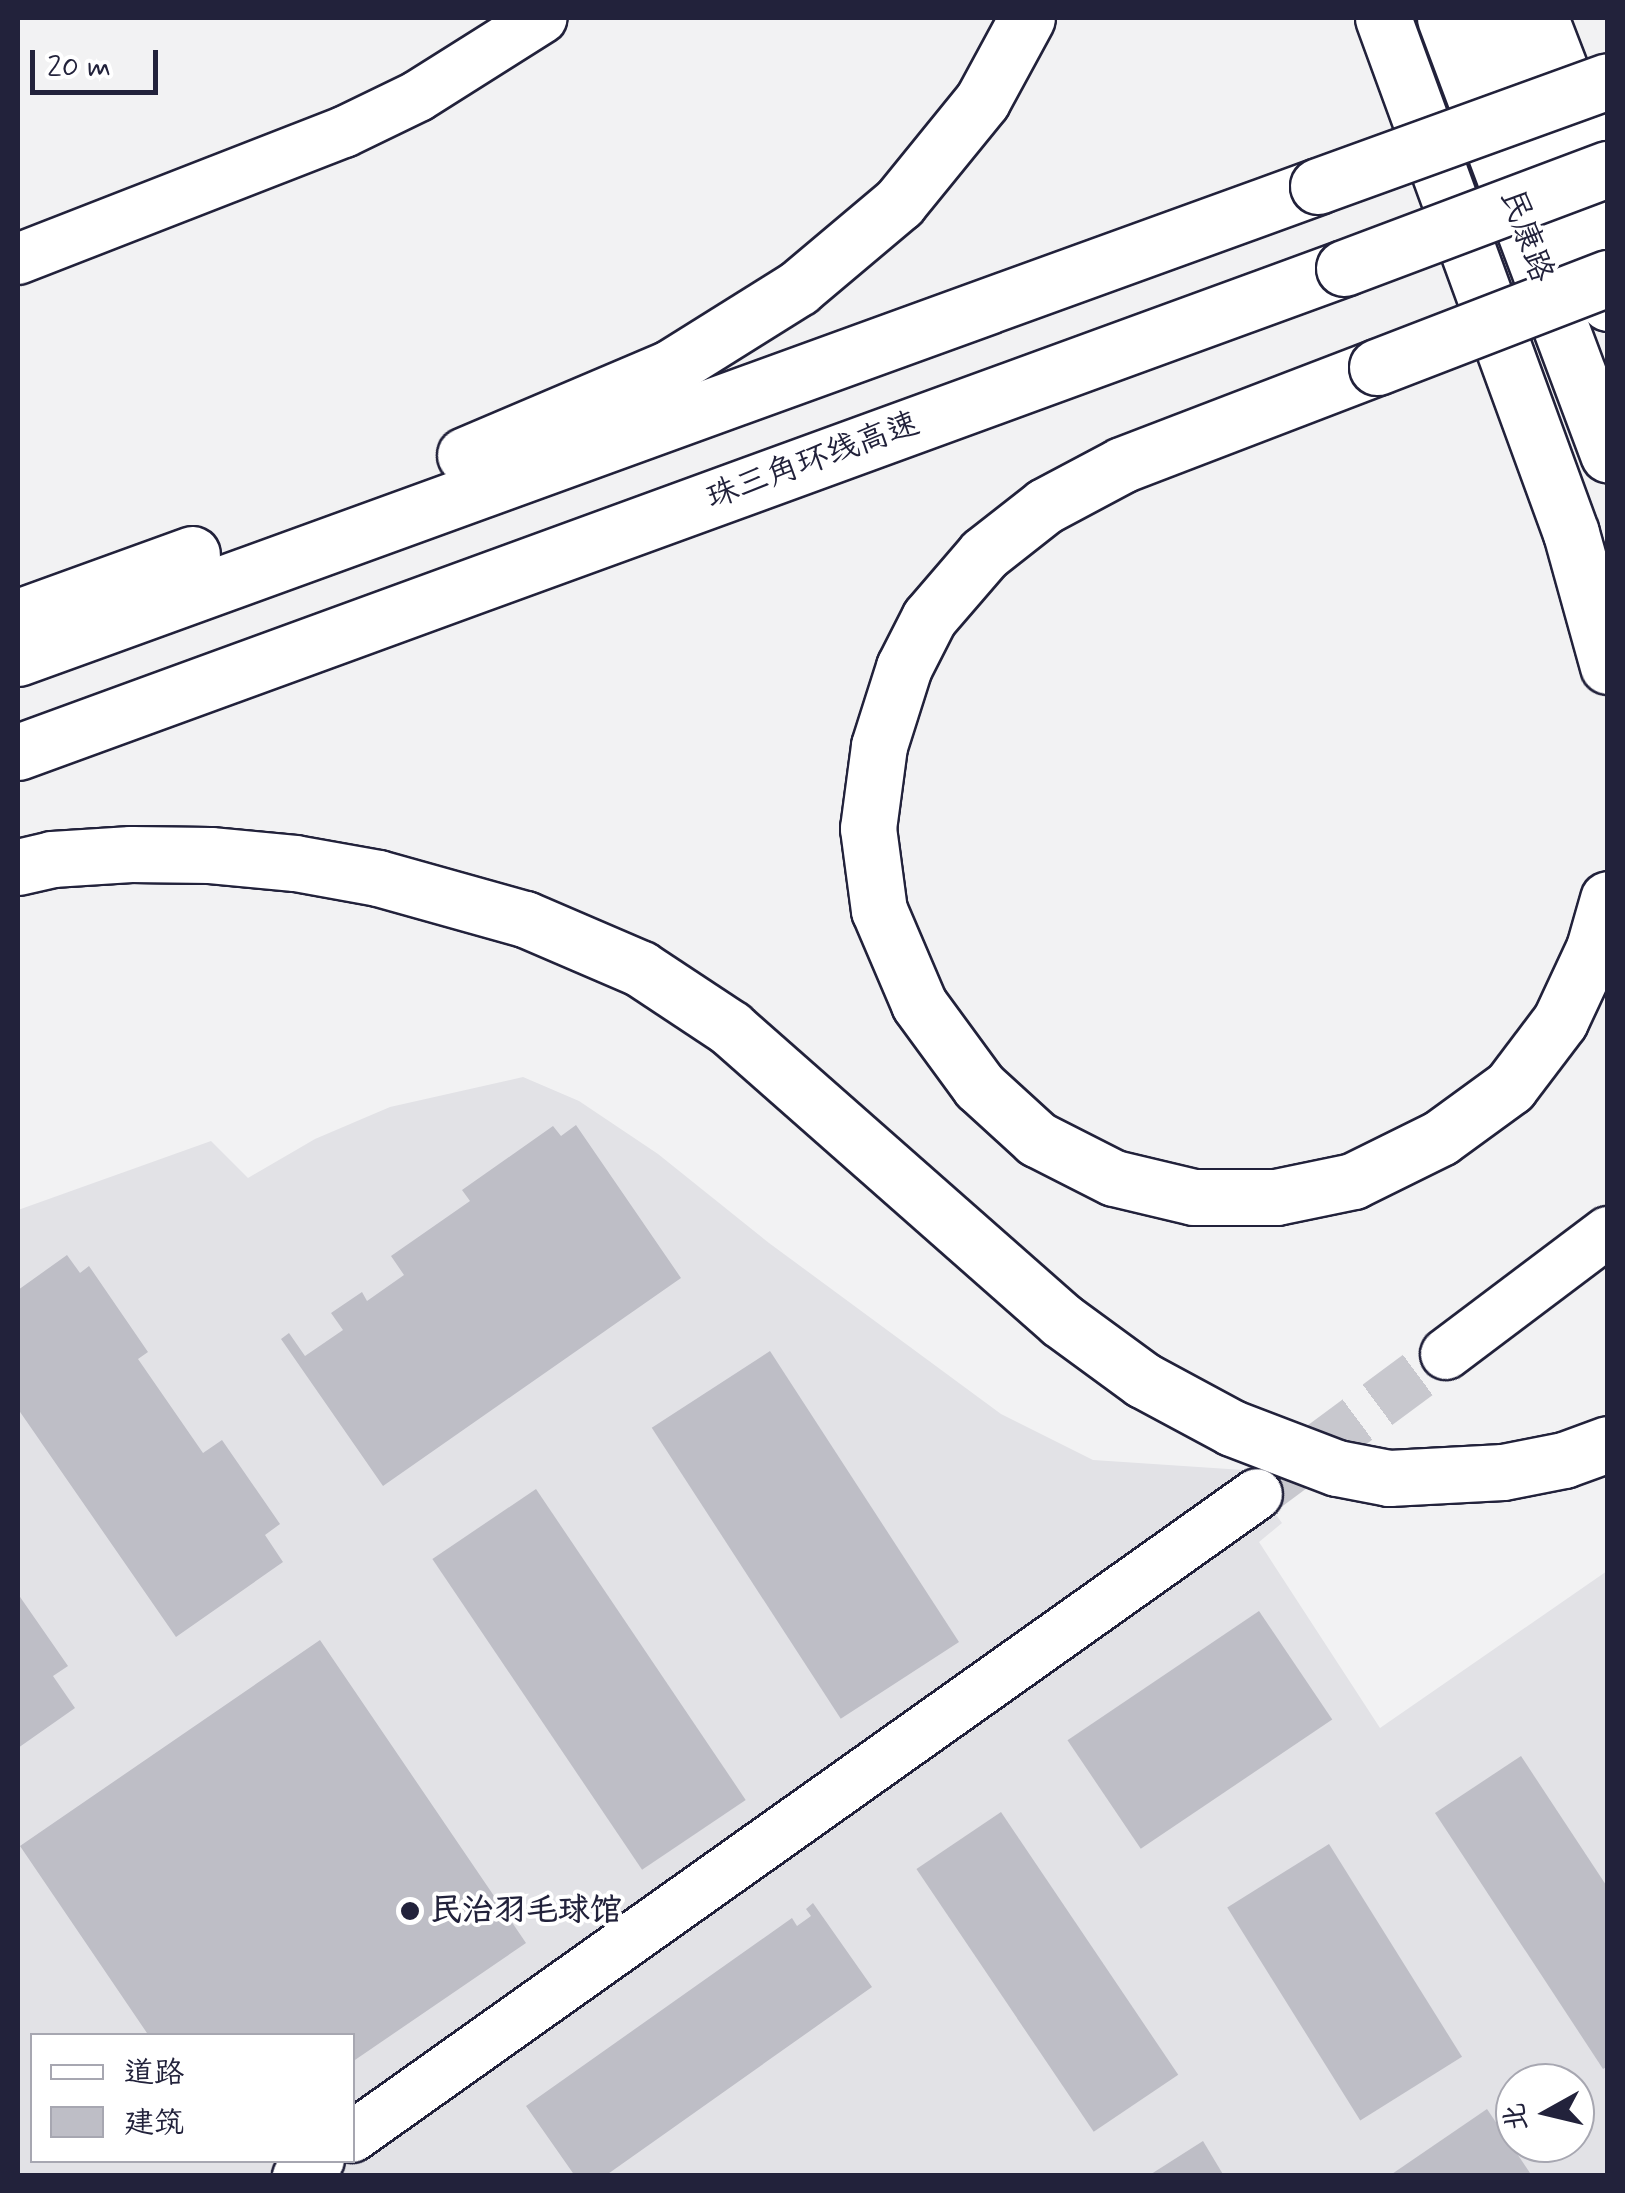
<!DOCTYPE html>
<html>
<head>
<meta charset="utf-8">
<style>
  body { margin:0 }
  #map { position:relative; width:1625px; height:2193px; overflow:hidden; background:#f2f2f3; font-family:Mynerve,"LXGW WenKai TC",sans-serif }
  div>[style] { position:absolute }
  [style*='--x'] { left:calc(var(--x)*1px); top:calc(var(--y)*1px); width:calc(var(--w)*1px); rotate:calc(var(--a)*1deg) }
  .built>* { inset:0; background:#e2e2e6 }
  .building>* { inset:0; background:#bebec6; transform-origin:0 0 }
  .minor-tunnel>* { height:50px; margin-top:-25px; transform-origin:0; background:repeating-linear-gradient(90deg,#c8c8ce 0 50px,transparent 0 75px) }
  .roads { filter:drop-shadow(2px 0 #22223b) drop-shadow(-2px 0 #22223b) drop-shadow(0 2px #22223b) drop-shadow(0 -2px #22223b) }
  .minor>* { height:50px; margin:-25px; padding:0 25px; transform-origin:25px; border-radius:25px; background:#fff }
  .major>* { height:55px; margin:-27.5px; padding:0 27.5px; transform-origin:27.5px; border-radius:27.5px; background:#fff }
  .highway>* { height:55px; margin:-27.5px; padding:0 27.5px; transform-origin:27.5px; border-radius:27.5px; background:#fff }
  .bridges { filter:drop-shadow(2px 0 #22223b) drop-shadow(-2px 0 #22223b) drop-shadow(0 2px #22223b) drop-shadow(0 -2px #22223b) }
  .highway-bridge>* { height:55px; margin:-27.5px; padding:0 27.5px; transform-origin:27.5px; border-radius:27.5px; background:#fff }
  .dots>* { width:28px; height:28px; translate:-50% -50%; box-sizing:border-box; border:5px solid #fff; border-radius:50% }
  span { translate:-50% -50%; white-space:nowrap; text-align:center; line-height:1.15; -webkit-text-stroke:8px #fff; paint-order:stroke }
  .street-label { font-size:32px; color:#22223b }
  .poi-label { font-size:32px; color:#22223b; font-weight:700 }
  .left { translate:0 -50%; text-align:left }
  .frame { position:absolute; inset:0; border:20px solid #22223b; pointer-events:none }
  .legend { position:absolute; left:30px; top:2033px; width:325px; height:130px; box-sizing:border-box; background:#fff; border:2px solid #a7a7b1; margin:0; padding:12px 18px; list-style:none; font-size:30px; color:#22223b }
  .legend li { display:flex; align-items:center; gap:20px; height:50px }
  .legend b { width:50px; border:2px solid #a7a7b1 }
  .north { position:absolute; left:1495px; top:2063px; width:100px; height:100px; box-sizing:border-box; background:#fff; border:2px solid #a7a7b1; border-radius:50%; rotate:262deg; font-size:28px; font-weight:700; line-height:40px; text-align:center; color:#22223b }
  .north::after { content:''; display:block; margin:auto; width:35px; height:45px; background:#22223b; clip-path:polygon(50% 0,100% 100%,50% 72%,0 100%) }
  .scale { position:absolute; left:30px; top:50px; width:128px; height:45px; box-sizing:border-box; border:5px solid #22223b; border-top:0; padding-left:12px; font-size:30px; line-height:35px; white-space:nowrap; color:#22223b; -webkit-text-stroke:8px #fff; paint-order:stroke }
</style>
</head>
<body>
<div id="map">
  <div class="built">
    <div style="clip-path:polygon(evenodd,523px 1077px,579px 1101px,658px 1154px,769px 1243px,1001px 1414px,1093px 1460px,1243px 1470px,1282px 1523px,1259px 1542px,1380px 1728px,1607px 1571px,1607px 2175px,18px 2176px,18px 1210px,211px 1141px,248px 1178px,315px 1139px,390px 1107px,523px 1077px,32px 2036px,352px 2036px,352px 2160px,32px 2160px,32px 2036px,523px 1077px,1515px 2083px,1575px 2083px,1575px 2143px,1515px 2143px,1515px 2083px)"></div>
  </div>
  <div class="building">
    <div style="clip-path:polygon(576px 1125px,681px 1278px,383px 1486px,281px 1339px,289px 1333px,305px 1356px,343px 1330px,331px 1313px,362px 1292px,367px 1301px,404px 1275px,391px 1256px,470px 1201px,462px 1190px,553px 1126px,561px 1136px)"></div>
    <div style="clip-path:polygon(67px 1255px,80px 1273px,89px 1266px,148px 1352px,138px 1359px,203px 1453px,222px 1440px,280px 1524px,265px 1535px,283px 1562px,176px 1637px,18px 1409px,18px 1290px)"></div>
    <div style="left:770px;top:1351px;width:347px;height:141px;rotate:57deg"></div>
    <div style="left:536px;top:1489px;width:375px;height:125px;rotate:56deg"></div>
    <div style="clip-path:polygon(18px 1594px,68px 1666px,53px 1676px,75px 1708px,18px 1748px)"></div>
    <div style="left:1259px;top:1611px;width:131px;height:231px;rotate:56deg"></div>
    <div style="clip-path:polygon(320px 1640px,526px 1943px,352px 2062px,352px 2036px,149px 2036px,20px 1846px)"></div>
    <div style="clip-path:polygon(1521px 1756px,1608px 1888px,1608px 2066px,1603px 2069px,1435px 1813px)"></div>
    <div style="left:1001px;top:1812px;width:317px;height:102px;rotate:56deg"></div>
    <div style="left:1329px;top:1844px;width:251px;height:120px;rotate:58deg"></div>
    <div style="clip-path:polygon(813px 1903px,872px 1987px,605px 2176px,575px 2176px,526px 2106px,792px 1918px,797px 1926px,811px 1916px,806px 1909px)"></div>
    <div style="clip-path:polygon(1487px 2109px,1532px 2176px,1389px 2176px)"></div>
    <div style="clip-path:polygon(1203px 2141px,1224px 2176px,1148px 2176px)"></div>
  </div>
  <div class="minor-tunnel">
    <div style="--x:1257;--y:1494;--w:235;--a:-36.5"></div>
  </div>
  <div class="roads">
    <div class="minor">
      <div style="--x:18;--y:259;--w:350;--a:-21.3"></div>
      <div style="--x:344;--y:132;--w:82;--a:-25.9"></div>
      <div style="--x:418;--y:96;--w:146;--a:-32.2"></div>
      <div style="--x:1446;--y:1354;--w:203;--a:-37"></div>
      <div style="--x:352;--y:2137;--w:1110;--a:-35.39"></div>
      <div style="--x:298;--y:2176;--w:26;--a:-37"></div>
    </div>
    <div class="major">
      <div style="--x:1445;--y:18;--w:466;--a:69.5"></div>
      <div style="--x:1499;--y:18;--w:305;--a:69.1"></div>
    </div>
    <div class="highway">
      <div style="--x:1383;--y:18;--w:548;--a:69.95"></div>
      <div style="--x:1571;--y:533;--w:138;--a:74.5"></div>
      <div style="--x:1540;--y:18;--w:189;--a:68.9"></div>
      <div style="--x:1377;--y:367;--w:273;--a:159"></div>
      <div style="--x:1122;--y:465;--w:87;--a:152"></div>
      <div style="--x:1045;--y:506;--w:78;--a:141.8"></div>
      <div style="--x:984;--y:554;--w:84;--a:130.7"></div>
      <div style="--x:929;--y:618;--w:55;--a:117"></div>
      <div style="--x:904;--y:667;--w:83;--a:107.6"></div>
      <div style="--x:879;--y:746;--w:83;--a:97.6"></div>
      <div style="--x:868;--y:828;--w:83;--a:82.4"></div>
      <div style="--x:879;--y:910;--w:102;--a:66.9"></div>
      <div style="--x:919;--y:1004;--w:102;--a:53.8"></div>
      <div style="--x:979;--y:1086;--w:79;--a:42.4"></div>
      <div style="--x:1037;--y:1139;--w:86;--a:26.9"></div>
      <div style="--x:1114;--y:1178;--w:82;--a:13.4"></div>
      <div style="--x:1194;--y:1197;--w:82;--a:0"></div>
      <div style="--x:1276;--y:1197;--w:79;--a:-11.7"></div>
      <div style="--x:1353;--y:1181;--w:97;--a:-26.3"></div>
      <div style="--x:1440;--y:1138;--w:87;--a:-36.1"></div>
      <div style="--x:1510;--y:1087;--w:83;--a:-52.9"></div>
      <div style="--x:1560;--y:1021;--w:81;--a:-65"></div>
      <div style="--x:1594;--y:948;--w:51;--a:-74.1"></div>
      <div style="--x:465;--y:455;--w:223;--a:-23"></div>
      <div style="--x:670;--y:368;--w:151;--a:-32"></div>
      <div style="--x:798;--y:288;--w:132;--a:-40.1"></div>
      <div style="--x:899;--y:203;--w:132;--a:-50.9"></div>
      <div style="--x:982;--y:101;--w:94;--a:-61.5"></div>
      <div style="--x:18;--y:617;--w:185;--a:-19.9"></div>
      <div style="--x:18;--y:658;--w:1383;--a:-19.95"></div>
      <div style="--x:18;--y:752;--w:1412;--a:-20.05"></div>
      <div style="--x:18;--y:867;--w:35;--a:-13"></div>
      <div style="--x:52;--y:859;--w:79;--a:-3.6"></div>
      <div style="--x:131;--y:854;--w:79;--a:0.7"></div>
      <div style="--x:210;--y:855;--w:85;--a:5.4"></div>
      <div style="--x:295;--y:863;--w:84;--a:10.2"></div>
      <div style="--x:378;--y:878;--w:153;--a:15.6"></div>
      <div style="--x:525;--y:919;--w:126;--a:23.3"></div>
      <div style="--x:641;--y:969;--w:107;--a:33.5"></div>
      <div style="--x:730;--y:1028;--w:441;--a:41.4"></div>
      <div style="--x:1061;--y:1320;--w:102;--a:36.2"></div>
      <div style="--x:1143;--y:1380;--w:101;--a:28.3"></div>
      <div style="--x:1232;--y:1428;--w:112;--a:20.9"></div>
      <div style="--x:1337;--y:1468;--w:53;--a:10.9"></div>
      <div style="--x:1389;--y:1478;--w:114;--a:-3"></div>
      <div style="--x:1503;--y:1472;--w:62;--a:-11.1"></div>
      <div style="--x:1564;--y:1460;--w:47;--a:-20"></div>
    </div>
  </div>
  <div class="bridges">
    <div class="highway-bridge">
      <div style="--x:1318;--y:186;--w:308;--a:-19.9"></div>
      <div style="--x:1344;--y:268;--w:282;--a:-20.6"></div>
      <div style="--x:1377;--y:367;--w:248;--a:-21.1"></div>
    </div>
  </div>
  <div class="dots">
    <div style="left:410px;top:1911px;background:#22223b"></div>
  </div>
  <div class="street-label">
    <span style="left:1526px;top:236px;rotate:70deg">民康路</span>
    <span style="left:813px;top:461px;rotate:-20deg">珠三角环线高速</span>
  </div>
  <div class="poi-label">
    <span class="left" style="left:430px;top:1911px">民治羽毛球馆</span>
  </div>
  <div class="frame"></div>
  <ul class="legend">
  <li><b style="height:12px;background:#fff"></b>道路</li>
  <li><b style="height:28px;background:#bebec6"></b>建筑</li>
  </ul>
  <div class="north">北</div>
  <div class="scale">20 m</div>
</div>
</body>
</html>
